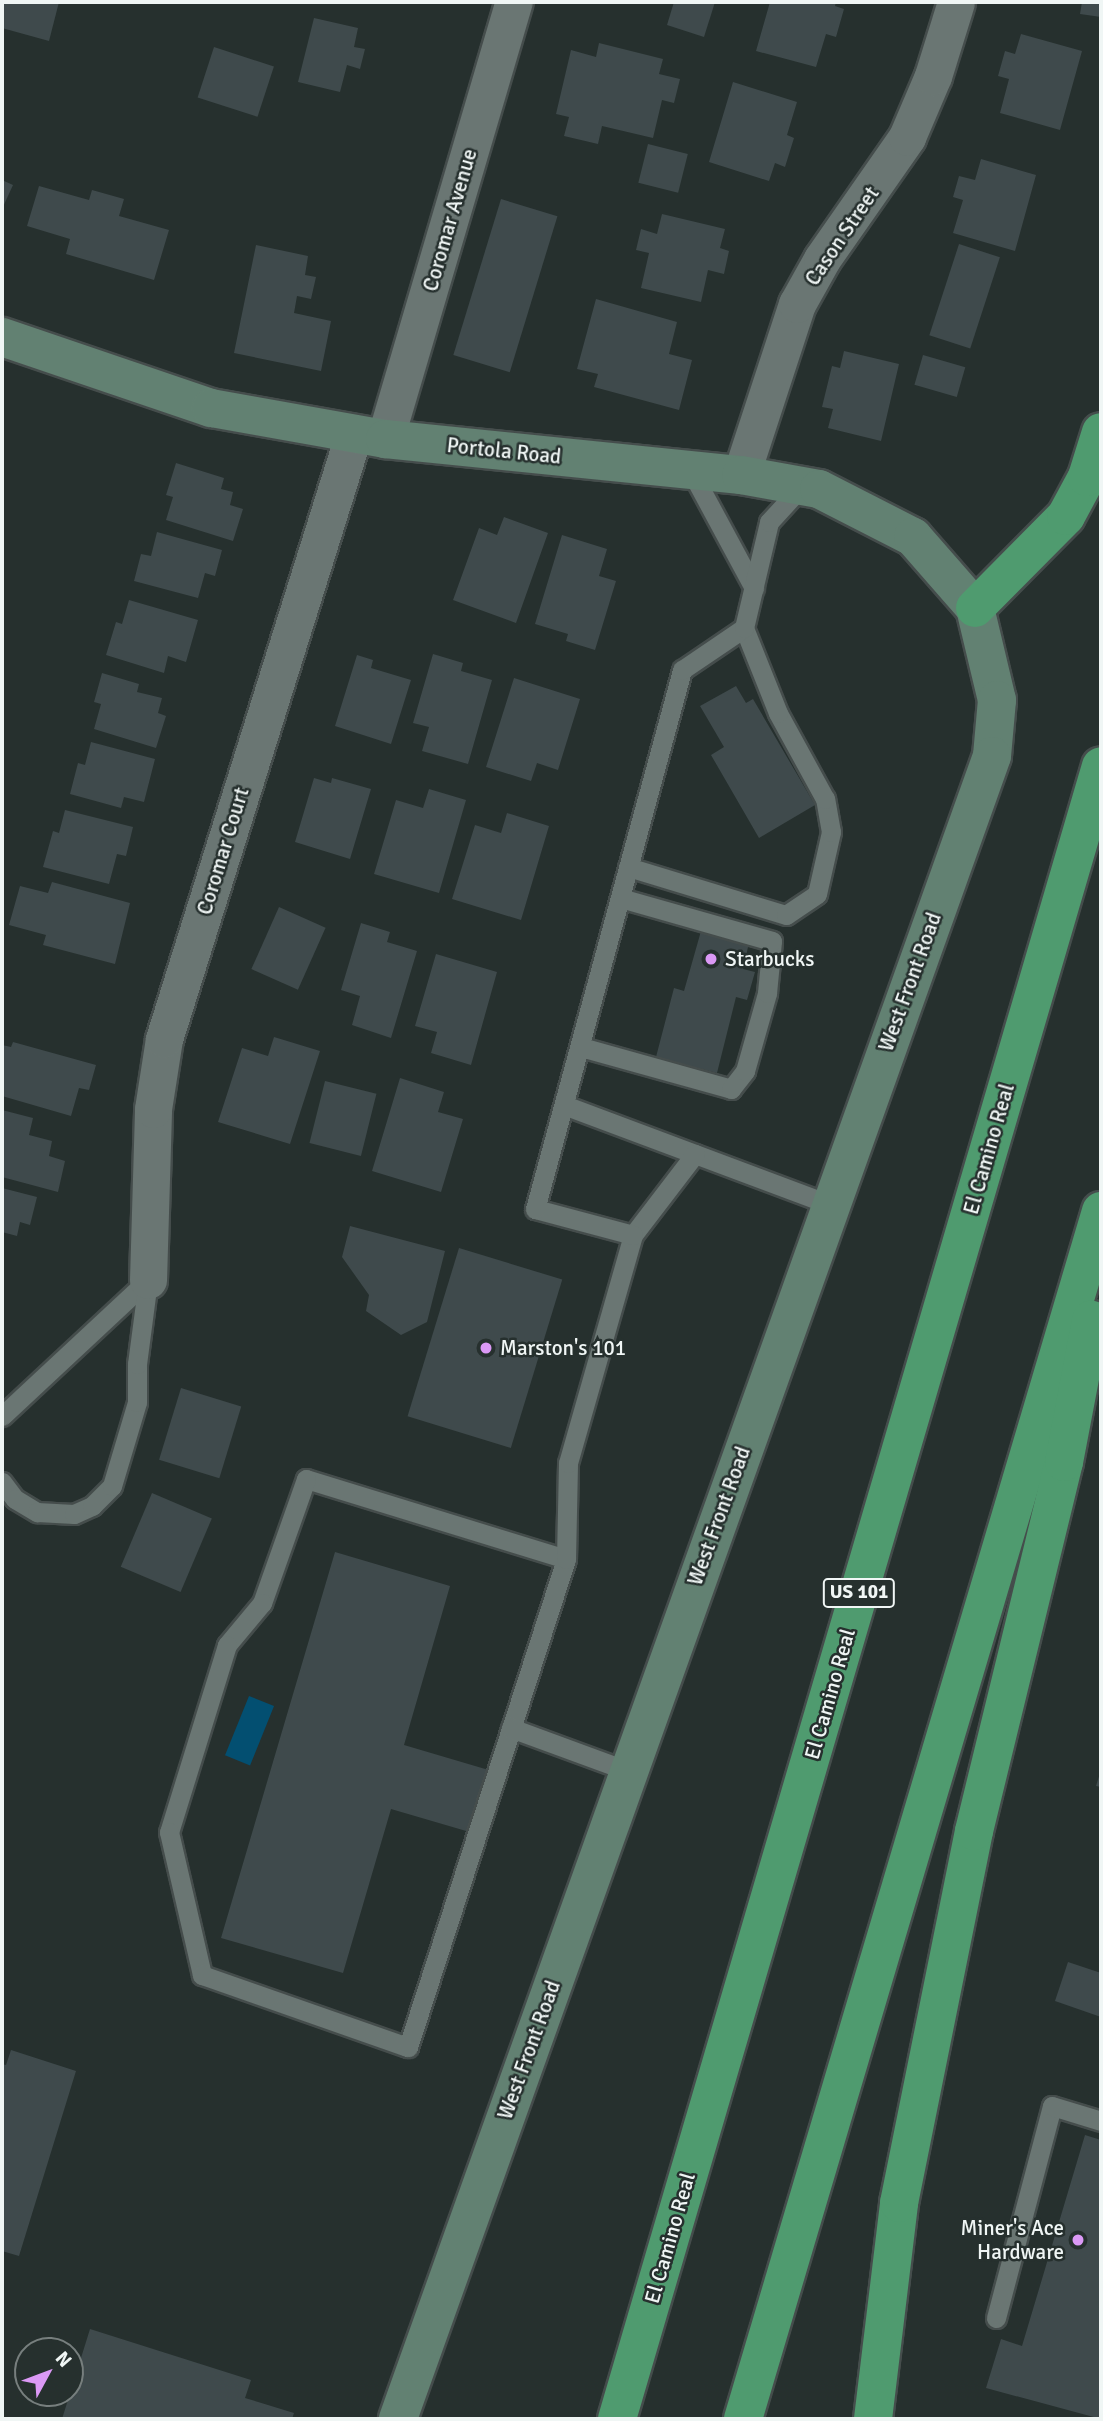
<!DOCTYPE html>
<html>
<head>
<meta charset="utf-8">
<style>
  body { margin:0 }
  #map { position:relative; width:1103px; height:2421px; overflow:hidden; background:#26302e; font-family:Signika,sans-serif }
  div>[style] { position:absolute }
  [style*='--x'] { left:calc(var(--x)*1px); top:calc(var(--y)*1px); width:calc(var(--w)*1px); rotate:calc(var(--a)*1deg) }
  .water>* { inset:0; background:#034f71; transform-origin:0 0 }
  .building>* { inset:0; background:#3f4a4c; transform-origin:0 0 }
  .roads { filter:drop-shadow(2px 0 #454d4c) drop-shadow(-2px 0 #454d4c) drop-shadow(0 2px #454d4c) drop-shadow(0 -2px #454d4c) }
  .lane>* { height:19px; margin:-9.5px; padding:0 9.5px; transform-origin:9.5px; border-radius:9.5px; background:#6a7673 }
  .street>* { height:37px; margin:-18.5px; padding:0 18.5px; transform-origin:18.5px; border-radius:18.5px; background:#6a7673 }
  .secondary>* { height:38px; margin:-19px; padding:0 19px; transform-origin:19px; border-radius:19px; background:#628172 }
  .highway>* { height:38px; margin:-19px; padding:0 19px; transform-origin:19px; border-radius:19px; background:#4f9b6f }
  .dots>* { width:19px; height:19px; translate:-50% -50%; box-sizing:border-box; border:4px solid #26302e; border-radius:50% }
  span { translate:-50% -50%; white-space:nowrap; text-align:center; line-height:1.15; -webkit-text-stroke:5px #26302e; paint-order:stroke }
  .shield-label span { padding:2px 5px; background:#26302e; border:2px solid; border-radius:5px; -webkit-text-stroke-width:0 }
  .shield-label { font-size:19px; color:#f0f6f5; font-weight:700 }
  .street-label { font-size:21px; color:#f0f6f5 }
  .poi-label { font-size:21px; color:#f0f6f5 }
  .left { translate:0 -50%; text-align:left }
  .right { translate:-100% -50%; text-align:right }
  .frame { position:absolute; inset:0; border:4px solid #f0f6f5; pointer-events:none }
  .north { position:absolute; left:14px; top:2337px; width:70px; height:70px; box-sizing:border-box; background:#26302e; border:2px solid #777f7e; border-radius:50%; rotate:49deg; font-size:19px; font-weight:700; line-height:28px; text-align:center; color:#f0f6f5 }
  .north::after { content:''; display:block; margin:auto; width:24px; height:32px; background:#db99f5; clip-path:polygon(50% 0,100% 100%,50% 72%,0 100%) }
</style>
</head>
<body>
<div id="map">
  <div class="water">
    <div style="left:249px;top:1696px;width:27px;height:64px;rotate:22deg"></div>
  </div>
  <div class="building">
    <div style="clip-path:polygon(2px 2px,59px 2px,49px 41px,2px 28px)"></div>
    <div style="clip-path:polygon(674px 2px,715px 2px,704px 37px,667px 25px)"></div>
    <div style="clip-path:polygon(770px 2px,836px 2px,835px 6px,844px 9px,836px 37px,826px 34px,816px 67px,756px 51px)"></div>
    <div style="clip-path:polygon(1082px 2px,1101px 2px,1101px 17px,1080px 14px)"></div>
    <div style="clip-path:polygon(314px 18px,358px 28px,354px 47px,365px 49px,360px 69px,347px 65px,340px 92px,298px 82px)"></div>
    <div style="clip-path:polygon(1021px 34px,1082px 51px,1060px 130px,1000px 113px,1009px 79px,998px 76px,1005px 51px,1015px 54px)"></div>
    <div style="clip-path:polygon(599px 43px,663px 59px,659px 74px,680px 79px,674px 103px,662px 100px,653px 138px,602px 126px,598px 144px,564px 136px,569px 117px,556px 114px,571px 50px,596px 57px)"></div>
    <div style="left:214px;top:47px;width:63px;height:53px;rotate:18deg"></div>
    <div style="clip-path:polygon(733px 82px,797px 102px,787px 135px,794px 138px,785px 167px,775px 163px,769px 181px,709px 162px)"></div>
    <div style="left:648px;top:144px;width:41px;height:40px;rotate:14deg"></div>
    <div style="clip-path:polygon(981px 159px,1036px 175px,1015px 251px,953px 233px,963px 200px,953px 197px,959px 176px,975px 180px)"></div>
    <div style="clip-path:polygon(2px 180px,13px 185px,2px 209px)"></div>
    <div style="clip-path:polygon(39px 186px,89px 200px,92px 190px,124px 199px,119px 216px,169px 230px,154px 280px,66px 254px,70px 239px,27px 226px)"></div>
    <div style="left:501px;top:199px;width:59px;height:163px;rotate:17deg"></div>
    <div style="clip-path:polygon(662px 214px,725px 229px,720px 248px,729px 251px,724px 274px,708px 270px,701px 302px,641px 288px,649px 253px,636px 250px,641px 229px,657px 234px)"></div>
    <div style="left:959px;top:244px;width:43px;height:96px;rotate:18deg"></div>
    <div style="clip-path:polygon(256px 245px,308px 256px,305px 275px,316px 277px,311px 299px,297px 296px,294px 313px,331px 321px,321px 371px,234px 353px)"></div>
    <div style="clip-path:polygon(596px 299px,677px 322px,669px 354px,692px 360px,679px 410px,594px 387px,598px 374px,577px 369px)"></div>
    <div style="clip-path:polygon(844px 351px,899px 364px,881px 441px,828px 428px,833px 409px,822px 407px,832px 366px,840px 368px)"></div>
    <div style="left:923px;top:355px;width:44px;height:31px;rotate:16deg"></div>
    <div style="clip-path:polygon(176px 463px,224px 478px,221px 489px,233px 492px,230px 505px,243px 509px,233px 541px,166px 520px,173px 497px,166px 495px)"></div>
    <div style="clip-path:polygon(504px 517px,548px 533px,516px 623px,453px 600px,479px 528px,497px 535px)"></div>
    <div style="clip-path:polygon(157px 532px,222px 550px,215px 576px,205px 573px,198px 598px,134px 581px,141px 554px,151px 556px)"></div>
    <div style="clip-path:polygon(562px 535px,607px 549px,599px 576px,616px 581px,595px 650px,566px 641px,568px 634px,535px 624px)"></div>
    <div style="clip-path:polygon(129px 600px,198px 620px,186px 662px,168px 656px,164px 673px,106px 655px,116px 622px,122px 624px)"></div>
    <div style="clip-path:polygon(433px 654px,463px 663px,461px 671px,492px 680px,468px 764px,422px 751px,429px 727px,413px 723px)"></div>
    <div style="clip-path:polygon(357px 655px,373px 660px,371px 668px,411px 680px,391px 744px,335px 726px)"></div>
    <div style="clip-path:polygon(102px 673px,139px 684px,137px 692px,162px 698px,158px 713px,166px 716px,156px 748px,94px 729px,101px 704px,94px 702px)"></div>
    <div style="clip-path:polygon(514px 678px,580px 699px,558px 770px,537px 763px,531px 781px,486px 767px)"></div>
    <div style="clip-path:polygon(736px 686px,746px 703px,753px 699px,815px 805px,759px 838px,711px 755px,724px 747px,700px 706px)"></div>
    <div style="clip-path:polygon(91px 742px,155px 759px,144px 802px,124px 797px,121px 808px,70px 794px,78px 763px,85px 765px)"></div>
    <div style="clip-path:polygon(314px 778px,331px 783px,332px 778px,371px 789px,350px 859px,295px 842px)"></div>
    <div style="clip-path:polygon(429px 789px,466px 800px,439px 893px,374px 874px,396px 800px,423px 808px)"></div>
    <div style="clip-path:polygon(65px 810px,133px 827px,126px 856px,117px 854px,109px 884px,43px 867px,53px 831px,59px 833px)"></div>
    <div style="clip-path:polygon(507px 813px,549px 826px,521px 920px,452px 899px,475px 825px,501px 833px)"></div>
    <div style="clip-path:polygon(52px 882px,130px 903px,115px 964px,43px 945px,46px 935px,9px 925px,20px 886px,48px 893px)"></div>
    <div style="left:279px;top:907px;width:51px;height:68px;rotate:24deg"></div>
    <div style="clip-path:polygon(361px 923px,390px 932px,387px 942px,417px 951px,391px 1038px,352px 1025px,360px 996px,341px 990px)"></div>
    <div style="clip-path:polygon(713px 923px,751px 934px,743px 969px,755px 972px,747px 1000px,736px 997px,717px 1073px,656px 1057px,674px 988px,684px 991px,701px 931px,710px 934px)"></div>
    <div style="clip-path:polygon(436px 954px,497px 972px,471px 1065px,431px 1053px,437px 1032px,415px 1026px)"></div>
    <div style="clip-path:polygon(274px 1037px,320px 1051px,290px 1144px,218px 1122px,242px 1048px,268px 1056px)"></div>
    <div style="clip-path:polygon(13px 1042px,96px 1065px,89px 1090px,79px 1088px,71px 1116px,2px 1096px,2px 1045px,11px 1047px)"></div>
    <div style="clip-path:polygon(400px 1078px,444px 1092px,438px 1112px,463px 1119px,441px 1192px,372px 1171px)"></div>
    <div style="left:325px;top:1081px;width:53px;height:64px;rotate:14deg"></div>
    <div style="clip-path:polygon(2px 1110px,33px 1118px,29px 1135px,52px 1141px,49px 1156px,65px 1161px,58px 1192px,2px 1177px)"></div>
    <div style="clip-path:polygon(2px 1188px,37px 1197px,30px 1225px,20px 1222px,17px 1236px,2px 1232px)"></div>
    <div style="clip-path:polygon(350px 1226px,445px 1251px,427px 1322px,401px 1335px,366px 1311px,369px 1295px,342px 1257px)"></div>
    <div style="left:459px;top:1248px;width:108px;height:176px;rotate:17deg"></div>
    <div style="left:181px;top:1388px;width:63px;height:75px;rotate:17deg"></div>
    <div style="left:152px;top:1493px;width:65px;height:80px;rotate:23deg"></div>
    <div style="clip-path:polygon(335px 1552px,450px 1586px,404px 1745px,492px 1771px,473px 1833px,391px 1809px,343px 1973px,221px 1938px)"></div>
    <div style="clip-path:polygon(1101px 1770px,1101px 1787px,1096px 1786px)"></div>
    <div style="clip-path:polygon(1068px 1962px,1101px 1973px,1101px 2017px,1055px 2001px)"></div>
    <div style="clip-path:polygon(11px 2050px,76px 2071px,19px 2256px,2px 2251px,2px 2064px,6px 2065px)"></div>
    <div style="clip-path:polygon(1085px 2135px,1101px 2140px,1101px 2419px,986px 2388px,1001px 2339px,1022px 2346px)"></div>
    <div style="clip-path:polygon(90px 2329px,251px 2380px,245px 2398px,294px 2413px,292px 2419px,62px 2419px)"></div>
  </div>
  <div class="roads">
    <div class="lane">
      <div style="--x:691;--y:471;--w:133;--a:61.7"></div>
      <div style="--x:628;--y:867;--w:165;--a:16.9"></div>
      <div style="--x:786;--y:915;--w:37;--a:-34"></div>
      <div style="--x:817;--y:894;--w:64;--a:-77.3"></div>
      <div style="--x:831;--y:832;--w:34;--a:-100"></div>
      <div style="--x:825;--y:799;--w:98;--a:-118.7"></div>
      <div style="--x:778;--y:713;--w:92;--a:-111.8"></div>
      <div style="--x:581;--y:1047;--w:156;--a:15.6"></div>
      <div style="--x:731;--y:1089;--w:23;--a:-52"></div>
      <div style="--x:745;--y:1071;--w:81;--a:-74.2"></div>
      <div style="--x:767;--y:993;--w:52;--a:-84.5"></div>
      <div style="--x:772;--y:941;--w:158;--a:-164.2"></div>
      <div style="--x:564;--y:1105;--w:285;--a:20.5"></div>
      <div style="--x:633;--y:1235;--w:102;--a:-52.6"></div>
      <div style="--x:2;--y:1416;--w:200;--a:-43"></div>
      <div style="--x:2;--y:1482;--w:21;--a:53"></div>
      <div style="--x:15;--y:1499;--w:26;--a:31"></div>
      <div style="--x:37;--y:1512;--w:37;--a:3"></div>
      <div style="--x:74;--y:1514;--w:20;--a:-24"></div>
      <div style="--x:92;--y:1506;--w:28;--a:-45"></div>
      <div style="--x:112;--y:1486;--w:88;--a:-73.4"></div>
      <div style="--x:137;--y:1402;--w:38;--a:-90"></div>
      <div style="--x:137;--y:1364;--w:85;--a:-82.5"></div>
      <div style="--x:566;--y:1559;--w:272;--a:-162.9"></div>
      <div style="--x:306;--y:1479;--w:132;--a:109.5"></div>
      <div style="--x:262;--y:1603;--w:55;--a:129.8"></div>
      <div style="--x:227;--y:1645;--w:196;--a:107.2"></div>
      <div style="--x:169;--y:1832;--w:147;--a:77"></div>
      <div style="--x:202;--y:1975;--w:218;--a:19.3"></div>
      <div style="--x:408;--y:2047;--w:513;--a:-72.06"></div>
      <div style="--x:566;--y:1559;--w:96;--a:-88.8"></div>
      <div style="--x:568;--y:1463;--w:237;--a:-74.1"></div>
      <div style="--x:633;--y:1235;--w:101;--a:-165.1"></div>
      <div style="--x:535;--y:1209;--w:559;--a:-74.74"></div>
      <div style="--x:682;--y:670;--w:75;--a:-34.1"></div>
      <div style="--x:744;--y:628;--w:109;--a:-76.7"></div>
      <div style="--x:769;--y:522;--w:49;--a:-47.5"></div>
      <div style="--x:511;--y:1728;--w:125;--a:20.2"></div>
      <div style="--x:996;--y:2318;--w:219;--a:-75.2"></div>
      <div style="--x:1052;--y:2106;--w:51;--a:17"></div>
    </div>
    <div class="street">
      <div style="--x:385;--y:439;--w:456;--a:-73.6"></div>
      <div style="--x:741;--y:475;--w:180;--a:-71.9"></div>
      <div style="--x:797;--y:304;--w:51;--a:-60.9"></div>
      <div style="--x:822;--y:259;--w:149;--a:-55.1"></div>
      <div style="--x:907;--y:137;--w:66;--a:-66.9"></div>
      <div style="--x:933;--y:76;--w:77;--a:-72.7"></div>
      <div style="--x:148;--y:1280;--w:171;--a:-88.3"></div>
      <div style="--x:153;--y:1109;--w:71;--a:-81.1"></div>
      <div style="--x:164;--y:1039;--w:635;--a:-72.59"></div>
    </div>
    <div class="secondary">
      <div style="--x:2;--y:337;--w:221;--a:18.8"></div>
      <div style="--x:211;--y:408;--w:177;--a:10.1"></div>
      <div style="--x:385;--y:439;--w:358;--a:5.8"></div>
      <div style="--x:741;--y:475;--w:79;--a:10.2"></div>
      <div style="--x:819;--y:489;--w:106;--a:27.1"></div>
      <div style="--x:913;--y:537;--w:94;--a:48.9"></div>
      <div style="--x:975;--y:608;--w:95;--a:76.6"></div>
      <div style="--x:997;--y:700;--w:56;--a:95.1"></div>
      <div style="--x:992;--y:756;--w:1766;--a:109.66"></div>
    </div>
    <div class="highway">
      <div style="--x:975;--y:608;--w:129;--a:-45.3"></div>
      <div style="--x:1066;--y:516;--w:44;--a:-61.7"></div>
      <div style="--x:1087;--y:477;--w:47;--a:-72.7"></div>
      <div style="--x:617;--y:2419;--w:1722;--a:-73.68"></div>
      <div style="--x:743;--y:2419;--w:1260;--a:-73.49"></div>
      <div style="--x:873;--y:2419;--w:218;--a:-83.1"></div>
      <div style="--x:899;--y:2203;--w:379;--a:-78.6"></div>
      <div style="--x:974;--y:1831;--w:380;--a:-76.3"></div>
      <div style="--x:1064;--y:1462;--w:145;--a:-79.2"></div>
    </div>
  </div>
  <div class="dots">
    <div style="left:711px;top:959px;background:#db99f5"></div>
    <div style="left:486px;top:1348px;background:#db99f5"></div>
    <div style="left:1078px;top:2240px;background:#db99f5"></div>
  </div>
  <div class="shield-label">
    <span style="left:859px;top:1593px">US 101</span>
  </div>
  <div class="street-label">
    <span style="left:450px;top:220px;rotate:-74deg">Coromar Avenue</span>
    <span style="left:842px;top:236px;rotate:-56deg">Cason Street</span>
    <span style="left:504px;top:451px;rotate:6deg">Portola Road</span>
    <span style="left:223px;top:851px;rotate:-73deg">Coromar Court</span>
    <span style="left:910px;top:982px;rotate:-70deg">West Front Road</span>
    <span style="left:989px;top:1149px;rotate:-74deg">El Camino Real</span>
    <span style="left:719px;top:1516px;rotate:-70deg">West Front Road</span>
    <span style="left:830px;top:1694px;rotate:-74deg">El Camino Real</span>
    <span style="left:529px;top:2050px;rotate:-70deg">West Front Road</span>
    <span style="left:670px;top:2238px;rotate:-74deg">El Camino Real</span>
  </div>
  <div class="poi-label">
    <span class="left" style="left:725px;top:959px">Starbucks</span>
    <span class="left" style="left:500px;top:1348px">Marston's 101</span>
    <span class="right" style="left:1064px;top:2240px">Miner's Ace<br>Hardware</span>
  </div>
  <div class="frame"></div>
  <div class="north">N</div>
</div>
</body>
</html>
